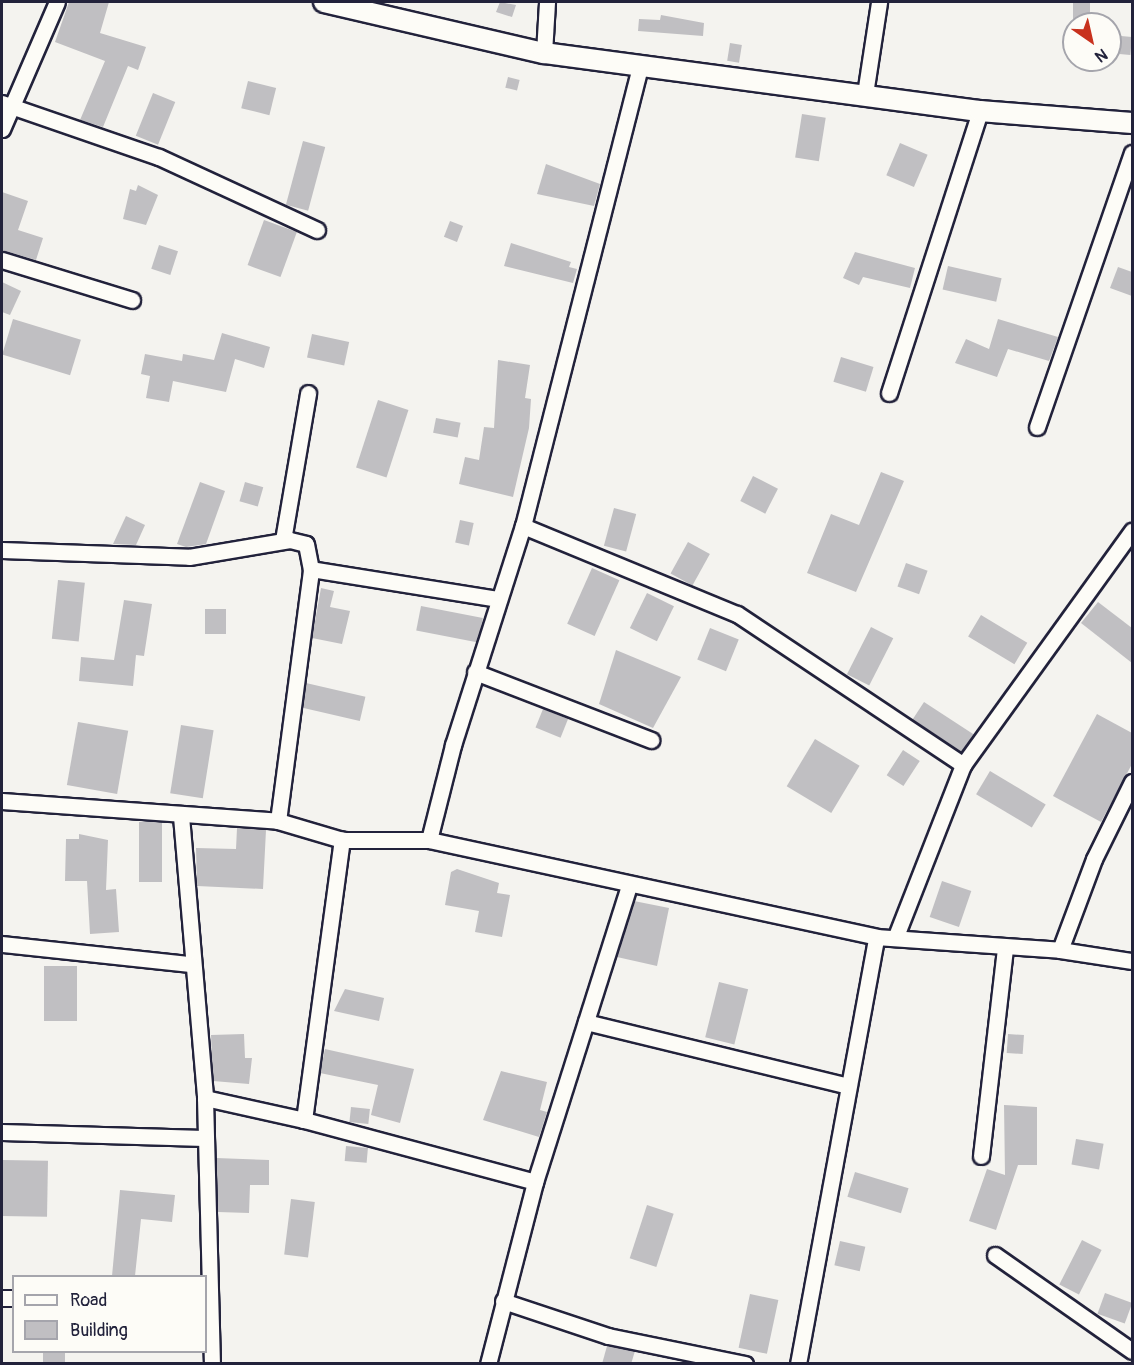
<!DOCTYPE html>
<html>
<head>
<meta charset="utf-8">
<style>
  body { margin:0 }
  #map { position:relative; width:1134px; height:1365px; overflow:hidden; background:#f4f3ef; font-family:Pangolin,sans-serif }
  div>[style] { position:absolute }
  [style*='--x'] { left:calc(var(--x)*1px); top:calc(var(--y)*1px); width:calc(var(--w)*1px); rotate:calc(var(--a)*1deg) }
  .building>* { inset:0; background:#c0bfc2; transform-origin:0 0 }
  .roads { filter:drop-shadow(2px 0 #22223b) drop-shadow(-2px 0 #22223b) drop-shadow(0 2px #22223b) drop-shadow(0 -2px #22223b) }
  .minor>* { height:15px; margin:-7.5px; padding:0 7.5px; transform-origin:7.5px; border-radius:7.5px; background:#fdfcf7 }
  .tertiary>* { height:20px; margin:-10px; padding:0 10px; transform-origin:10px; border-radius:10px; background:#fdfcf7 }
  span { translate:-50% -50%; white-space:nowrap; text-align:center; line-height:1.15; -webkit-text-stroke:4.5px #fdfcf7; paint-order:stroke }
  .frame { position:absolute; inset:0; border:3px solid #22223b; pointer-events:none }
  .legend { position:absolute; left:12px; top:1275px; width:195px; height:78px; box-sizing:border-box; background:#fdfcf7; border:2px solid #a5a5ac; margin:0; padding:8px 10px; list-style:none; font-size:18px; color:#22223b }
  .legend li { display:flex; align-items:center; gap:12px; height:30px }
  .legend b { width:30px; border:2px solid #a5a5ac }
  .north { position:absolute; left:1062px; top:12px; width:60px; height:60px; box-sizing:border-box; background:#fdfcf7; border:2px solid #a5a5ac; border-radius:50%; rotate:146deg; font-size:16px; font-weight:700; line-height:24px; text-align:center; color:#22223b }
  .north::after { content:''; display:block; margin:auto; width:21px; height:27px; background:#c8321e; clip-path:polygon(50% 0,100% 100%,50% 72%,0 100%) }
</style>
</head>
<body>
<div id="map">
  <div class="building">
    <div style="clip-path:polygon(69px 2px,109px 2px,100px 33px,146px 47px,138px 70px,128px 66px,103px 127px,80px 120px,105px 61px,55px 42px)"></div>
    <div style="clip-path:polygon(500px 2px,516px 5px,512px 17px,496px 12px)"></div>
    <div style="left:1073px;top:2px;width:17px;height:22px"></div>
    <div style="clip-path:polygon(661px 15px,704px 23px,703px 36px,638px 31px,639px 19px,660px 20px)"></div>
    <div style="left:1121px;top:36px;width:11px;height:18px;rotate:5deg"></div>
    <div style="left:730px;top:43px;width:12px;height:18px;rotate:9deg"></div>
    <div style="left:508px;top:77px;width:12px;height:11px;rotate:14deg"></div>
    <div style="left:248px;top:81px;width:29px;height:28px;rotate:14deg"></div>
    <div style="left:153px;top:93px;width:24px;height:46px;rotate:22deg"></div>
    <div style="left:802px;top:114px;width:24px;height:44px;rotate:9deg"></div>
    <div style="left:303px;top:141px;width:23px;height:66px;rotate:15deg"></div>
    <div style="left:900px;top:143px;width:30px;height:35px;rotate:23deg"></div>
    <div style="clip-path:polygon(546px 164px,600px 184px,594px 206px,537px 194px)"></div>
    <div style="clip-path:polygon(138px 185px,158px 195px,146px 225px,123px 219px,130px 189px,136px 191px)"></div>
    <div style="clip-path:polygon(2px 192px,28px 201px,18px 230px,43px 238px,36px 260px,2px 250px)"></div>
    <div style="left:264px;top:220px;width:35px;height:48px;rotate:20deg"></div>
    <div style="left:450px;top:221px;width:14px;height:17px;rotate:21deg"></div>
    <div style="clip-path:polygon(511px 243px,571px 262px,569px 267px,577px 269px,573px 283px,504px 266px)"></div>
    <div style="left:159px;top:245px;width:20px;height:25px;rotate:18deg"></div>
    <div style="clip-path:polygon(855px 252px,915px 268px,910px 288px,863px 277px,859px 285px,843px 278px)"></div>
    <div style="left:948px;top:266px;width:55px;height:24px;rotate:13deg"></div>
    <div style="clip-path:polygon(1118px 267px,1132px 272px,1132px 296px,1110px 288px)"></div>
    <div style="clip-path:polygon(2px 282px,21px 291px,10px 315px,2px 312px)"></div>
    <div style="left:13px;top:319px;width:71px;height:37px;rotate:17deg"></div>
    <div style="clip-path:polygon(998px 319px,1058px 337px,1049px 361px,1008px 349px,997px 377px,955px 363px,966px 339px,989px 349px)"></div>
    <div style="clip-path:polygon(222px 333px,270px 347px,264px 368px,235px 359px,226px 392px,173px 381px,169px 402px,146px 398px,150px 376px,141px 374px,145px 354px,182px 361px,183px 354px,214px 360px)"></div>
    <div style="left:312px;top:334px;width:38px;height:24px;rotate:12deg"></div>
    <div style="left:841px;top:357px;width:34px;height:26px;rotate:17deg"></div>
    <div style="clip-path:polygon(498px 360px,530px 365px,525px 398px,531px 399px,529px 428px,513px 497px,459px 484px,465px 457px,479px 460px,484px 427px,494px 428px)"></div>
    <div style="left:378px;top:400px;width:32px;height:71px;rotate:18deg"></div>
    <div style="left:436px;top:418px;width:25px;height:15px;rotate:11deg"></div>
    <div style="clip-path:polygon(881px 472px,904px 481px,856px 592px,807px 573px,831px 514px,859px 525px)"></div>
    <div style="left:753px;top:476px;width:28px;height:28px;rotate:27deg"></div>
    <div style="clip-path:polygon(200px 482px,225px 491px,206px 544px,186px 547px,177px 544px)"></div>
    <div style="left:245px;top:482px;width:19px;height:20px;rotate:16deg"></div>
    <div style="left:614px;top:508px;width:23px;height:39px;rotate:15deg"></div>
    <div style="clip-path:polygon(126px 516px,145px 525px,136px 545px,113px 544px)"></div>
    <div style="left:460px;top:520px;width:14px;height:23px;rotate:12deg"></div>
    <div style="left:688px;top:542px;width:25px;height:36px;rotate:29deg"></div>
    <div style="left:906px;top:563px;width:23px;height:25px;rotate:20deg"></div>
    <div style="left:592px;top:568px;width:30px;height:61px;rotate:24deg"></div>
    <div style="left:58px;top:580px;width:27px;height:59px;rotate:6deg"></div>
    <div style="clip-path:polygon(321px 588px,334px 591px,330px 607px,350px 611px,342px 644px,312px 638px)"></div>
    <div style="left:647px;top:593px;width:30px;height:39px;rotate:26deg"></div>
    <div style="clip-path:polygon(124px 600px,152px 604px,144px 656px,136px 655px,133px 686px,79px 681px,81px 657px,114px 660px)"></div>
    <div style="clip-path:polygon(1098px 602px,1132px 628px,1132px 663px,1081px 623px)"></div>
    <div style="left:421px;top:606px;width:63px;height:25px;rotate:11deg"></div>
    <div style="left:205px;top:609px;width:21px;height:25px"></div>
    <div style="left:981px;top:615px;width:54px;height:25px;rotate:31deg"></div>
    <div style="left:871px;top:627px;width:25px;height:53px;rotate:27deg"></div>
    <div style="left:710px;top:628px;width:31px;height:34px;rotate:22deg"></div>
    <div style="clip-path:polygon(616px 650px,681px 677px,653px 728px,599px 704px)"></div>
    <div style="left:306px;top:683px;width:61px;height:25px;rotate:13deg"></div>
    <div style="left:924px;top:702px;width:59px;height:21px;rotate:33deg"></div>
    <div style="left:543px;top:709px;width:27px;height:20px;rotate:22deg"></div>
    <div style="clip-path:polygon(1097px 714px,1132px 733px,1132px 764px,1101px 822px,1053px 796px)"></div>
    <div style="left:78px;top:722px;width:51px;height:64px;rotate:10deg"></div>
    <div style="left:181px;top:725px;width:33px;height:69px;rotate:9deg"></div>
    <div style="left:815px;top:739px;width:52px;height:55px;rotate:31deg"></div>
    <div style="left:903px;top:750px;width:20px;height:30px;rotate:33deg"></div>
    <div style="left:990px;top:771px;width:65px;height:27px;rotate:31deg"></div>
    <div style="left:139px;top:822px;width:23px;height:60px"></div>
    <div style="clip-path:polygon(237px 828px,266px 830px,263px 889px,197px 886px,196px 848px,236px 849px)"></div>
    <div style="clip-path:polygon(79px 834px,108px 840px,106px 890px,116px 889px,119px 932px,90px 934px,87px 881px,65px 881px,66px 839px,79px 839px)"></div>
    <div style="clip-path:polygon(457px 869px,499px 883px,497px 893px,510px 895px,502px 937px,475px 932px,479px 911px,445px 905px,451px 872px)"></div>
    <div style="left:942px;top:881px;width:31px;height:38px;rotate:19deg"></div>
    <div style="clip-path:polygon(634px 901px,669px 908px,657px 966px,617px 957px)"></div>
    <div style="left:44px;top:966px;width:33px;height:55px"></div>
    <div style="left:719px;top:982px;width:30px;height:57px;rotate:14deg"></div>
    <div style="clip-path:polygon(345px 989px,384px 998px,379px 1021px,334px 1011px)"></div>
    <div style="clip-path:polygon(244px 1034px,245px 1058px,252px 1058px,249px 1084px,213px 1081px,211px 1035px)"></div>
    <div style="left:1008px;top:1034px;width:16px;height:19px;rotate:4deg"></div>
    <div style="clip-path:polygon(325px 1049px,414px 1069px,400px 1123px,371px 1115px,378px 1085px,320px 1073px)"></div>
    <div style="clip-path:polygon(501px 1071px,547px 1082px,540px 1110px,547px 1112px,539px 1137px,483px 1120px)"></div>
    <div style="clip-path:polygon(1004px 1105px,1037px 1107px,1037px 1165px,1018px 1165px,996px 1230px,969px 1221px,987px 1169px,1005px 1175px)"></div>
    <div style="left:351px;top:1107px;width:19px;height:15px;rotate:6deg"></div>
    <div style="left:1076px;top:1139px;width:28px;height:26px;rotate:10deg"></div>
    <div style="left:346px;top:1146px;width:22px;height:15px;rotate:5deg"></div>
    <div style="clip-path:polygon(216px 1158px,269px 1160px,269px 1185px,250px 1185px,249px 1213px,218px 1212px)"></div>
    <div style="left:2px;top:1160px;width:46px;height:56px;rotate:1deg"></div>
    <div style="left:855px;top:1172px;width:56px;height:26px;rotate:17deg"></div>
    <div style="clip-path:polygon(120px 1190px,175px 1195px,172px 1222px,141px 1219px,135px 1276px,112px 1276px)"></div>
    <div style="left:291px;top:1199px;width:24px;height:56px;rotate:7deg"></div>
    <div style="left:647px;top:1205px;width:28px;height:56px;rotate:18deg"></div>
    <div style="left:1082px;top:1240px;width:22px;height:50px;rotate:27deg"></div>
    <div style="left:840px;top:1241px;width:26px;height:25px;rotate:13deg"></div>
    <div style="left:1105px;top:1293px;width:29px;height:22px;rotate:20deg"></div>
    <div style="left:750px;top:1294px;width:29px;height:55px;rotate:12deg"></div>
    <div style="clip-path:polygon(607px 1346px,635px 1351px,631px 1364px,602px 1364px)"></div>
    <div style="left:43px;top:1352px;width:22px;height:12px"></div>
  </div>
  <div class="roads">
    <div class="minor">
      <div style="--x:544;--y:53;--w:51;--a:-86.6"></div>
      <div style="--x:865;--y:94;--w:93;--a:-81.3"></div>
      <div style="--x:2;--y:103;--w:166;--a:19"></div>
      <div style="--x:159;--y:157;--w:174;--a:24.8"></div>
      <div style="--x:2;--y:129;--w:138;--a:-66.6"></div>
      <div style="--x:2;--y:260;--w:136;--a:17.1"></div>
      <div style="--x:889;--y:393;--w:296;--a:-72.1"></div>
      <div style="--x:1037;--y:427;--w:290;--a:-70.9"></div>
      <div style="--x:523;--y:526;--w:231;--a:22.4"></div>
      <div style="--x:737;--y:614;--w:272;--a:33.7"></div>
      <div style="--x:283;--y:540;--w:149;--a:-80.3"></div>
      <div style="--x:2;--y:550;--w:187;--a:2.1"></div>
      <div style="--x:189;--y:557;--w:102;--a:-9.6"></div>
      <div style="--x:290;--y:540;--w:16;--a:14"></div>
      <div style="--x:306;--y:544;--w:25;--a:79"></div>
      <div style="--x:311;--y:569;--w:189;--a:9.1"></div>
      <div style="--x:475;--y:672;--w:189;--a:21.1"></div>
      <div style="--x:2;--y:801;--w:277;--a:4.1"></div>
      <div style="--x:278;--y:821;--w:67;--a:16.5"></div>
      <div style="--x:342;--y:840;--w:87;--a:0"></div>
      <div style="--x:429;--y:840;--w:457;--a:12.2"></div>
      <div style="--x:876;--y:937;--w:184;--a:4"></div>
      <div style="--x:1060;--y:950;--w:73;--a:8.7"></div>
      <div style="--x:181;--y:816;--w:283;--a:85.1"></div>
      <div style="--x:205;--y:1098;--w:266;--a:88.5"></div>
      <div style="--x:278;--y:821;--w:254;--a:-82.5"></div>
      <div style="--x:429;--y:840;--w:98;--a:-75.8"></div>
      <div style="--x:453;--y:745;--w:230;--a:-72.3"></div>
      <div style="--x:523;--y:526;--w:474;--a:-75.7"></div>
      <div style="--x:896;--y:936;--w:184;--a:-68.6"></div>
      <div style="--x:963;--y:765;--w:289;--a:-54.2"></div>
      <div style="--x:2;--y:944;--w:189;--a:6.1"></div>
      <div style="--x:1060;--y:950;--w:97;--a:-69.5"></div>
      <div style="--x:1094;--y:859;--w:86;--a:-63.7"></div>
      <div style="--x:586;--y:1022;--w:267;--a:13.7"></div>
      <div style="--x:205;--y:1098;--w:101;--a:12.5"></div>
      <div style="--x:304;--y:1120;--w:283;--a:-82.3"></div>
      <div style="--x:304;--y:1120;--w:239;--a:15"></div>
      <div style="--x:2;--y:1132;--w:202;--a:1.7"></div>
      <div style="--x:981;--y:1156;--w:209;--a:-83.4"></div>
      <div style="--x:995;--y:1255;--w:167;--a:35"></div>
      <div style="--x:2;--y:1298;--w:12;--a:0"></div>
      <div style="--x:503;--y:1301;--w:111;--a:18.4"></div>
      <div style="--x:608;--y:1336;--w:140;--a:11.6"></div>
      <div style="--x:488;--y:1364;--w:188;--a:-75.5"></div>
      <div style="--x:535;--y:1182;--w:312;--a:-72.4"></div>
      <div style="--x:798;--y:1364;--w:434;--a:-79.6"></div>
    </div>
    <div class="tertiary">
      <div style="--x:324;--y:2;--w:226;--a:13.1"></div>
      <div style="--x:544;--y:53;--w:440;--a:7.6"></div>
      <div style="--x:980;--y:111;--w:152;--a:4.5"></div>
    </div>
  </div>
  <div class="frame"></div>
  <ul class="legend">
  <li><b style="height:8px;background:#fdfcf7"></b>Road</li>
  <li><b style="height:16px;background:#c0bfc2"></b>Building</li>
  </ul>
  <div class="north">N</div>
</div>
</body>
</html>
